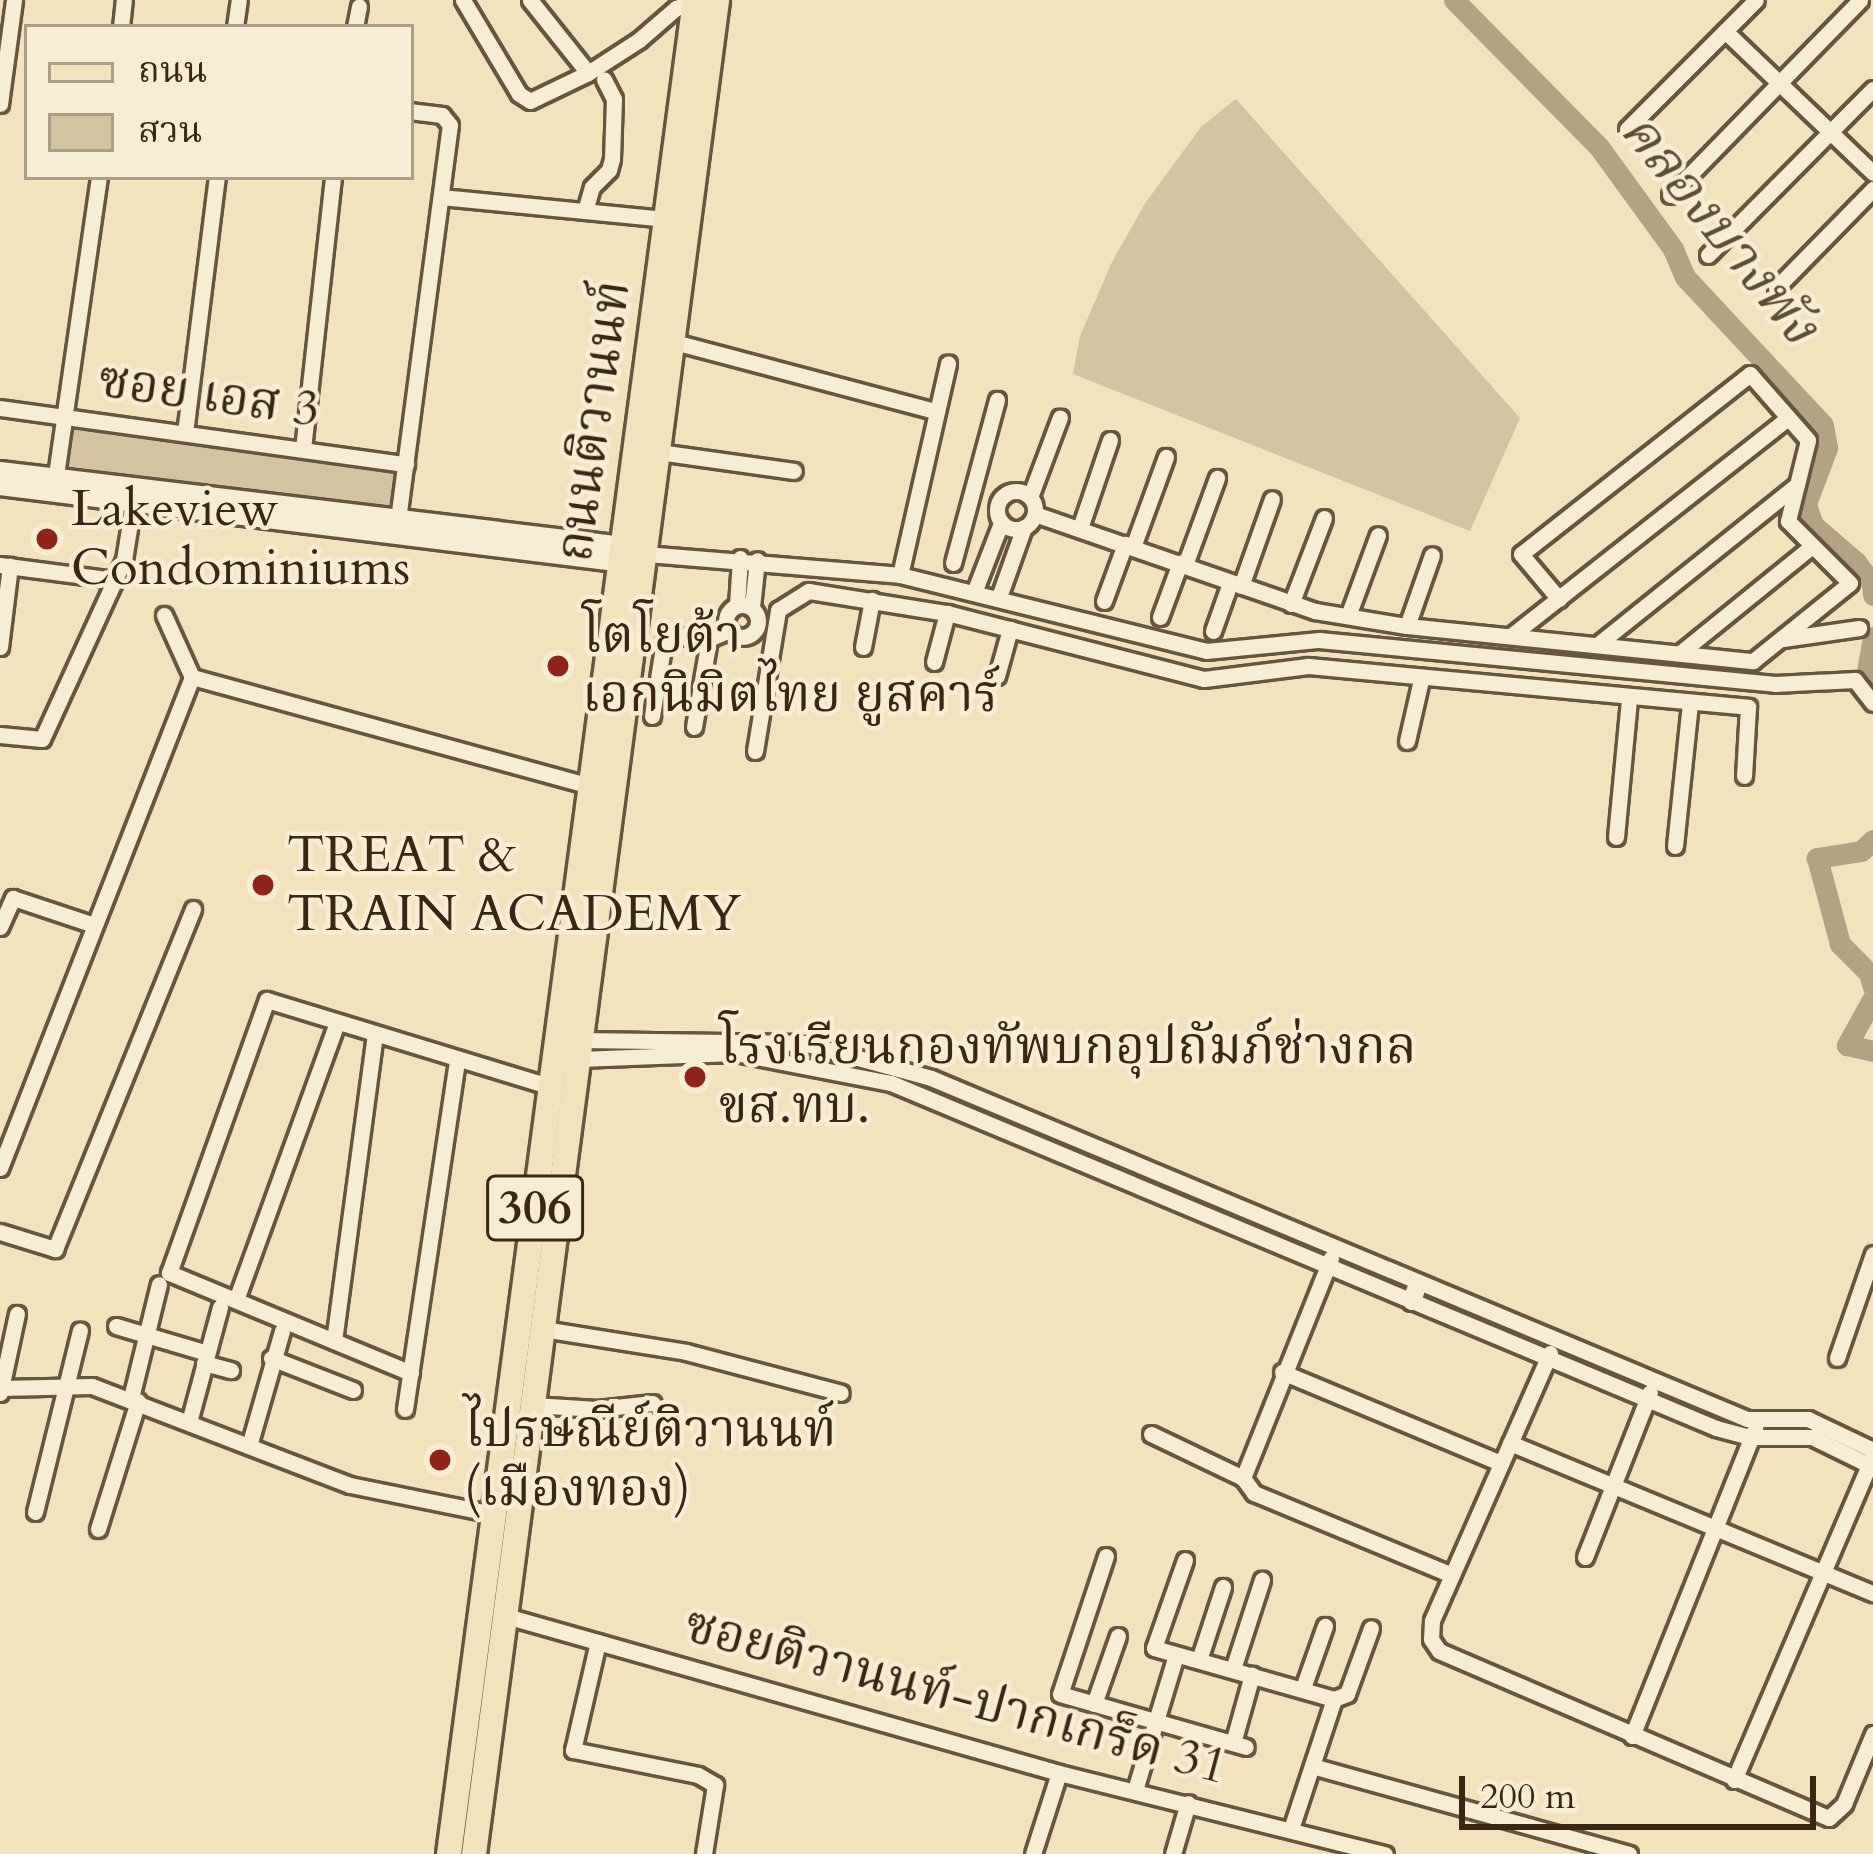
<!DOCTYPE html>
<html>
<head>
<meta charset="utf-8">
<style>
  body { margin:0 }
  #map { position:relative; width:1873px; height:1854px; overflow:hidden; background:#f2e3bc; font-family:Cardo,"Noto Serif Thai",serif }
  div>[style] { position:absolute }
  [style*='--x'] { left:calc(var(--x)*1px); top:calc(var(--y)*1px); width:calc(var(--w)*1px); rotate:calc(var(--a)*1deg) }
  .green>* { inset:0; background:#d3c39f; transform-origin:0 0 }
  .river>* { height:21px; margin:-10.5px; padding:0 10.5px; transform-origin:10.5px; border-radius:10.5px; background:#b3a383 }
  .roads { filter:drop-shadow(3px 0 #68553d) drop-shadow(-3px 0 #68553d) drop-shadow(0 3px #68553d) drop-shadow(0 -3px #68553d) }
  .minor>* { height:15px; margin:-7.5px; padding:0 7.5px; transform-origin:7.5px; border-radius:7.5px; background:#f7edd3 }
  .minor>.ring { margin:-7.5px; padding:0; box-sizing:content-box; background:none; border:15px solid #f7edd3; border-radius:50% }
  .tertiary>* { height:18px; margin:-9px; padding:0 9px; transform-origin:9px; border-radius:9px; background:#f7edd3 }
  .primary>* { height:24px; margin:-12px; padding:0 12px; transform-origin:12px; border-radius:12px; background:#f2e3bc }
  .dots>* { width:33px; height:33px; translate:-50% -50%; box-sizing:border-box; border:6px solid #f7edd3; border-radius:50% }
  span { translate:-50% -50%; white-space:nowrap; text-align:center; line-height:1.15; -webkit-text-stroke:9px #f7edd3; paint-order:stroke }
  .shield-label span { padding:3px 9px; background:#f7edd3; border:3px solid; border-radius:9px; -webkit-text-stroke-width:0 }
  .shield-label { font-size:48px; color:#3a2613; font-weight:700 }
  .street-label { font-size:51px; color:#3a2613 }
  .poi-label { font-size:51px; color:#3a2613 }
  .left { translate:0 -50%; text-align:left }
  .water-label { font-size:54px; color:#5e4c35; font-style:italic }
  .legend { position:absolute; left:24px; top:24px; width:390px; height:156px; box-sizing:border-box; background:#f7edd3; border:3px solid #ab9d86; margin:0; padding:15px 21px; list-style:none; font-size:36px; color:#3a2613 }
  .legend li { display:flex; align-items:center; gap:24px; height:60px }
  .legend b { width:60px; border:3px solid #ab9d86 }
  .scale { position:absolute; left:1459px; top:1776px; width:357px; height:54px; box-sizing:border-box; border:6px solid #3a2613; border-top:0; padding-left:15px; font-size:36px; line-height:42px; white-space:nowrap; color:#3a2613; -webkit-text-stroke:9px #f7edd3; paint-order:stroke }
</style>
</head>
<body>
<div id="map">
  <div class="green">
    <div style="clip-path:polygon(1236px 99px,1520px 418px,1470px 531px,1073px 374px,1080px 336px,1112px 262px,1146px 202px,1201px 127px)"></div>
    <div style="left:65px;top:418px;width:344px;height:54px;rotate:8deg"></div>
  </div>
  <div class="river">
    <div style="--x:1454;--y:0;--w:206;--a:45.4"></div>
    <div style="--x:1599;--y:147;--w:126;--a:54"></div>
    <div style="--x:1673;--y:249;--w:30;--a:67"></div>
    <div style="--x:1685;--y:277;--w:202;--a:47"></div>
    <div style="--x:1823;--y:425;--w:23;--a:80"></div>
    <div style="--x:1827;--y:448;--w:60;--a:110.6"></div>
    <div style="--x:1806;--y:504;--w:22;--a:72"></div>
    <div style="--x:1813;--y:525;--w:57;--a:40.7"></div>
    <div style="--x:1856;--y:562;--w:26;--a:53"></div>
    <div style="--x:1872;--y:583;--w:12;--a:85"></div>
    <div style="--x:1873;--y:637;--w:36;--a:100"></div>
    <div style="--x:1867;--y:672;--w:15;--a:67"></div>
    <div style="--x:1873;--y:840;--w:16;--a:137"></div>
    <div style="--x:1861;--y:851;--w:45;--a:171"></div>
    <div style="--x:1817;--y:858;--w:89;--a:75"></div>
    <div style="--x:1840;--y:944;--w:41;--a:45"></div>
    <div style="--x:1869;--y:973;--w:15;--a:74"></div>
    <div style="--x:1873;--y:998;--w:54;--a:119"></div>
    <div style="--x:1847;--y:1045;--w:27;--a:13"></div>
  </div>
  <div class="roads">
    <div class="minor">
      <div style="--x:463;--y:0;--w:109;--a:59.2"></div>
      <div style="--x:519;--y:94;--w:13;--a:32"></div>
      <div style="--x:530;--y:101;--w:64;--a:-25.8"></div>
      <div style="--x:588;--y:73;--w:61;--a:-32.9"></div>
      <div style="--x:639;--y:40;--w:49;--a:-40.9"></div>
      <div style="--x:676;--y:8;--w:19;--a:-18"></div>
      <div style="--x:530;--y:0;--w:93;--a:51.5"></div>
      <div style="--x:121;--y:27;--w:27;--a:-84"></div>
      <div style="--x:235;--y:27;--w:27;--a:-82"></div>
      <div style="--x:355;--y:27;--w:21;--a:-79"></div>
      <div style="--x:1725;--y:31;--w:205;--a:43.8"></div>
      <div style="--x:0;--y:104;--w:105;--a:-82.3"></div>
      <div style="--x:1627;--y:129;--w:182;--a:-45"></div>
      <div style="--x:1670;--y:195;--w:272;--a:-45.7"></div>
      <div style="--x:441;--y:197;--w:227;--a:5.6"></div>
      <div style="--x:585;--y:211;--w:25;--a:-74"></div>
      <div style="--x:592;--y:187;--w:24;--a:-45"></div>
      <div style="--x:609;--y:170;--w:11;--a:-75"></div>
      <div style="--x:612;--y:159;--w:60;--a:-88.1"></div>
      <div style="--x:614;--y:99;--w:22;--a:-117"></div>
      <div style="--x:1708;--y:255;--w:234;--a:-45.2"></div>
      <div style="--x:1776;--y:288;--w:139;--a:-45.6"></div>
      <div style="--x:674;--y:342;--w:270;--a:14.8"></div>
      <div style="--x:0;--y:408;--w:410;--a:7.9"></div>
      <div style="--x:185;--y:433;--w:258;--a:-82.9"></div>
      <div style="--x:303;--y:449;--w:274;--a:-83.7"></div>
      <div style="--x:659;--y:452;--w:136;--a:8"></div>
      <div style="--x:54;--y:489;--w:315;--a:-81.8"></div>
      <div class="ring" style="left:997px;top:491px;width:23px;height:23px"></div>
      <div style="--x:1030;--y:497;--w:85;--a:-69.4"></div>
      <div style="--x:1035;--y:514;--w:296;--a:19.1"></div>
      <div style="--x:1315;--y:611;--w:93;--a:9.3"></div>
      <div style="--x:1407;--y:626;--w:348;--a:5.8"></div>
      <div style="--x:1753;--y:661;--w:124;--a:-38.8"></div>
      <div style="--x:1850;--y:583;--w:88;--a:-135"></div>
      <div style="--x:1788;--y:521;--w:83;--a:-76.1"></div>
      <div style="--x:1808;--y:440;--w:88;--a:-131.3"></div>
      <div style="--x:1750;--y:374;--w:291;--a:141.8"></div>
      <div style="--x:1521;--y:554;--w:59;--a:49.8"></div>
      <div style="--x:397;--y:527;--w:405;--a:-82.5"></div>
      <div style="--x:450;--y:125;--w:13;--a:-129"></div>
      <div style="--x:442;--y:115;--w:31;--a:-173"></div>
      <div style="--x:1080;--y:528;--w:93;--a:-71.2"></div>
      <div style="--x:1133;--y:547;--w:96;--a:-69.9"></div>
      <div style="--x:646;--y:554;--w:255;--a:4.7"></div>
      <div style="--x:900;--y:575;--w:315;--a:13.9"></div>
      <div style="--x:1206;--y:651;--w:114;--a:-5.6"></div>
      <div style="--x:1319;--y:640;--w:458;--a:5.5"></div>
      <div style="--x:1775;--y:684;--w:80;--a:-2.9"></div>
      <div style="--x:1855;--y:680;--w:29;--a:52"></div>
      <div style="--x:953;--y:563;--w:169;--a:-74.9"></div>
      <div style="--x:0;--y:565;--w:117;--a:7.4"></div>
      <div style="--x:1185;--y:565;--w:93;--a:-69.8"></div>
      <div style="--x:900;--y:575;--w:217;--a:-77.2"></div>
      <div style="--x:1241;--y:586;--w:92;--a:-70.4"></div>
      <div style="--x:975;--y:590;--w:72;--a:-68.8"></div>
      <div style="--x:999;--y:597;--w:74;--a:-70.3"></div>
      <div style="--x:1104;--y:601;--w:61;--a:-69.8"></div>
      <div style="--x:1291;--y:604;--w:92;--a:-69"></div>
      <div class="ring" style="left:726px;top:605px;width:17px;height:17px"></div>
      <div style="--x:737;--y:605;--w:47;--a:-86.3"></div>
      <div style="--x:752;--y:607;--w:47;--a:-83.9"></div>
      <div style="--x:164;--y:615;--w:68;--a:65.7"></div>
      <div style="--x:1348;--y:616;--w:86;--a:-69.7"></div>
      <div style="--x:1160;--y:617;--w:58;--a:-69.7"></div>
      <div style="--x:1407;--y:626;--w:75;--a:-70.6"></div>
      <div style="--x:1213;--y:631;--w:51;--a:-70.5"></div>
      <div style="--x:1512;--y:635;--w:351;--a:-38.2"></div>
      <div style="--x:1783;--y:639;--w:77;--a:-8.2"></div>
      <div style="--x:1597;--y:645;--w:256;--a:-38.7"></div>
      <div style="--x:0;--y:647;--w:82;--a:-83"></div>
      <div style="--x:863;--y:647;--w:48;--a:-79.2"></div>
      <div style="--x:1680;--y:653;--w:170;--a:-39"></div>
      <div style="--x:934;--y:662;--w:51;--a:-75.1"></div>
      <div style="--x:997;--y:676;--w:49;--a:-74.5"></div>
      <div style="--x:652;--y:716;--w:82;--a:-80.9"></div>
      <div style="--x:665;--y:635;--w:44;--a:5.2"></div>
      <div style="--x:709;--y:639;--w:22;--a:-24"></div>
      <div style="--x:694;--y:727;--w:89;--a:-80.3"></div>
      <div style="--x:0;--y:735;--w:42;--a:5.4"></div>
      <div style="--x:42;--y:739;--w:197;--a:-65.4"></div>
      <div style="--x:124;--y:560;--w:70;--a:-80.9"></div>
      <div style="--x:1407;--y:741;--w:63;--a:-77.1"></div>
      <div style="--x:755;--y:751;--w:143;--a:-80.7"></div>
      <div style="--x:778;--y:610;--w:36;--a:-32"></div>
      <div style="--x:809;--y:591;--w:140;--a:9.1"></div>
      <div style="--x:947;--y:613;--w:265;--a:14.4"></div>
      <div style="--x:1204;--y:679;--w:105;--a:-7.1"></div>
      <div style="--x:1308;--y:666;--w:442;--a:5.3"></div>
      <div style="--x:1748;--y:707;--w:69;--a:93.3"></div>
      <div style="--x:1616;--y:837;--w:139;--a:-84.6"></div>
      <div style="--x:1675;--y:846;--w:144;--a:-84"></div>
      <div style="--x:0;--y:927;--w:32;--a:-66"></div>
      <div style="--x:13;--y:898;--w:85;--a:18.4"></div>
      <div style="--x:581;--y:1040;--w:222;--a:0.8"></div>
      <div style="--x:803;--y:1043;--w:133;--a:15.3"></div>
      <div style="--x:931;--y:1078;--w:884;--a:22.68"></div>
      <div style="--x:1747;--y:1419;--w:61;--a:0"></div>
      <div style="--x:1808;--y:1419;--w:72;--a:25.5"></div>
      <div style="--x:579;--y:1059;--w:156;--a:-2.2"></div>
      <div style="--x:735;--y:1053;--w:159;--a:10.9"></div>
      <div style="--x:891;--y:1083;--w:894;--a:22.69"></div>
      <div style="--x:1716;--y:1428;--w:35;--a:15"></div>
      <div style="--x:1750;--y:1437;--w:62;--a:0"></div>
      <div style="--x:1812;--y:1437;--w:68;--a:26.2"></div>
      <div style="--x:0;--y:1168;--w:527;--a:-68.64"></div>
      <div style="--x:192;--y:677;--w:413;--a:15.3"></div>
      <div style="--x:0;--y:1232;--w:58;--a:17.2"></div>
      <div style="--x:55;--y:1249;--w:367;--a:-67.9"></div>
      <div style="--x:236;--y:1300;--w:296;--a:-70"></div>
      <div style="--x:116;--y:1326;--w:95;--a:16.5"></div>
      <div style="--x:543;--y:1329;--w:145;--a:9.1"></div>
      <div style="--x:686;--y:1352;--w:160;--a:14.8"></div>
      <div style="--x:334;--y:1341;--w:310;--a:-82.4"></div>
      <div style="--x:1550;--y:1353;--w:293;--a:113.8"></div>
      <div style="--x:1432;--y:1621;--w:18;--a:93"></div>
      <div style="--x:1431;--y:1639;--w:14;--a:56"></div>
      <div style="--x:1439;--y:1651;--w:424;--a:23.2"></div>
      <div style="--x:1829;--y:1818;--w:21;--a:-43"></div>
      <div style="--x:1844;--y:1804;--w:76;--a:-67.5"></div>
      <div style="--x:271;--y:1358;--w:88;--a:21.3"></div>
      <div style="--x:1837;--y:1358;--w:110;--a:-70.9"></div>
      <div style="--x:204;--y:1363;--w:28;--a:15"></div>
      <div style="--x:1282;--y:1372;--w:237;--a:22.6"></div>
      <div style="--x:411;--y:1373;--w:262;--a:-157.5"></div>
      <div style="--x:169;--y:1273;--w:290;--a:-70.3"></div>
      <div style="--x:267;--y:1000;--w:297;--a:17"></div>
      <div style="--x:0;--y:1388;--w:92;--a:-1.2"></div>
      <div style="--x:92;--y:1386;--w:276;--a:21"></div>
      <div style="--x:350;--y:1485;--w:147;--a:11.4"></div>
      <div style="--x:0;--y:1393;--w:81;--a:-77.9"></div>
      <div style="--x:131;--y:1398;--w:117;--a:-76.2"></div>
      <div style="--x:533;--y:1405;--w:64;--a:3.6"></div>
      <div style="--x:597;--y:1409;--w:56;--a:-6.1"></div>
      <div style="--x:405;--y:1409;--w:354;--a:-81.5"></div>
      <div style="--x:189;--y:1422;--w:119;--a:-74.9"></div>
      <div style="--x:1151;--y:1434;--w:102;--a:25.6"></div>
      <div style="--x:1243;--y:1478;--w:19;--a:54"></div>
      <div style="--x:1254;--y:1493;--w:214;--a:22.5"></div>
      <div style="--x:1510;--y:1443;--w:393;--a:22.5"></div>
      <div style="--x:249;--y:1446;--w:120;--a:-74"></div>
      <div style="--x:1243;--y:1478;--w:237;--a:-68.2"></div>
      <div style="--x:35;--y:1512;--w:187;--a:-76.1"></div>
      <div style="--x:98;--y:1529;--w:134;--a:-72.6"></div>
      <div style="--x:1106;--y:1556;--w:145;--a:108.4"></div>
      <div style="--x:1060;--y:1694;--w:193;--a:15.9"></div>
      <div style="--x:1585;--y:1557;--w:177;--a:-68.5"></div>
      <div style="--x:1185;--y:1560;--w:93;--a:109.4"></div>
      <div style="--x:1154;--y:1648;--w:187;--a:15.8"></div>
      <div style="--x:506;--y:1616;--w:575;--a:15.85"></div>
      <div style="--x:1059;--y:1773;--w:336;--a:14"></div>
      <div style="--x:598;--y:1642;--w:111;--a:103"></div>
      <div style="--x:573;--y:1750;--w:127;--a:11.3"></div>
      <div style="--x:698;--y:1775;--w:20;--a:30"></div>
      <div style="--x:715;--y:1785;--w:70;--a:99.1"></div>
      <div style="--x:1199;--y:1660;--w:77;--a:-71.8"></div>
      <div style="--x:1233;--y:1669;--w:94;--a:-72"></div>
      <div style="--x:1303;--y:1688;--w:66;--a:-70.5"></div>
      <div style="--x:1094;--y:1704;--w:72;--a:-70.6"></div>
      <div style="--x:1632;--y:1736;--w:332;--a:-68.2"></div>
      <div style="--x:1233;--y:1743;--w:71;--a:-74.4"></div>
      <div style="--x:1312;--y:1766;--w:329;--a:15.5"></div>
      <div style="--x:1734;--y:1780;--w:350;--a:-66.8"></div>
      <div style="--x:1135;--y:1790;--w:141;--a:-73.1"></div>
      <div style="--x:1291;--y:1829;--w:137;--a:-71.7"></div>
      <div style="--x:1334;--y:1699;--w:14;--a:-21"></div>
      <div style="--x:1347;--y:1694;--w:70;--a:-70"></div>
      <div style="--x:1033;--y:1854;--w:85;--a:-72.2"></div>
      <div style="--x:1173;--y:1854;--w:53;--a:-73.6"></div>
    </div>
    <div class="tertiary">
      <div style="--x:0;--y:471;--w:638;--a:6.85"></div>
      <div style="--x:0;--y:486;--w:637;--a:7.04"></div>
      <div style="--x:1412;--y:1301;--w:18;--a:-71"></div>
    </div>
    <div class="primary">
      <div style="--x:449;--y:1854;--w:1870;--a:-82.44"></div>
      <div style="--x:474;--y:1854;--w:1870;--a:-82.53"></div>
    </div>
  </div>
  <div class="dots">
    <div style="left:47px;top:539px;background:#8f2418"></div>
    <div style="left:558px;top:666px;background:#8f2418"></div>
    <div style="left:263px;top:885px;background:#8f2418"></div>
    <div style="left:695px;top:1077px;background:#8f2418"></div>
    <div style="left:440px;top:1460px;background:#8f2418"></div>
  </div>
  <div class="shield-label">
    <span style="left:535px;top:1208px">306</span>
  </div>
  <div class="street-label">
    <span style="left:209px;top:395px;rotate:8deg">ซอย เอส 3</span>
    <span style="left:594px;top:421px;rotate:-82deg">ถนนติวานนท์</span>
    <span style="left:956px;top:1696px;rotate:15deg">ซอยติวานนท์-ปากเกร็ด 31</span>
  </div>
  <div class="poi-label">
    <span class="left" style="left:71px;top:539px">Lakeview<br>Condominiums</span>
    <span class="left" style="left:582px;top:666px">โตโยต้า<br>เอกนิมิตไทย ยูสคาร์</span>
    <span class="left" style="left:287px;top:885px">TREAT &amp;<br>TRAIN ACADEMY</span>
    <span class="left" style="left:719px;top:1077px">โรงเรียนกองทัพบกอุปถัมภ์ช่างกล<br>ขส.ทบ.</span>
    <span class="left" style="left:464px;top:1460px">ไปรษณีย์ติวานนท์<br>(เมืองทอง)</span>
  </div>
  <div class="water-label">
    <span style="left:1719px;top:229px;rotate:51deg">คลองบางพัง</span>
  </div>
  <ul class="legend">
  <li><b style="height:15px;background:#f2e3bc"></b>ถนน</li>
  <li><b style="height:33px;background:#d3c39f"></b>สวน</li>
  </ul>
  <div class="scale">200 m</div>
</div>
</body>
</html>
